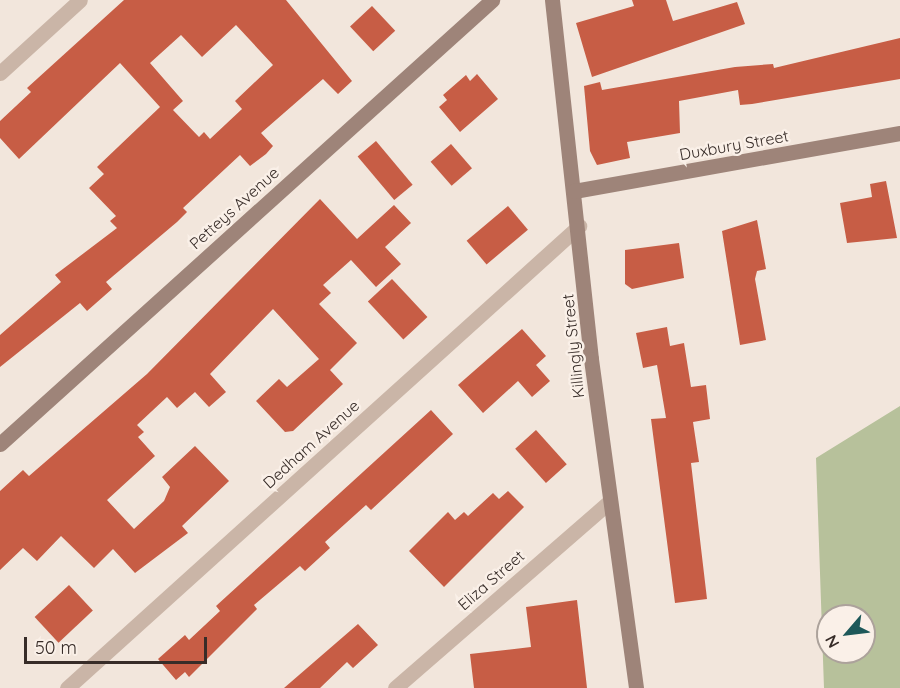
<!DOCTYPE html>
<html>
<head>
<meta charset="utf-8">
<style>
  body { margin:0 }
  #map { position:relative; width:900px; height:688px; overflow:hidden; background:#f2e6dc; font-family:Quicksand,sans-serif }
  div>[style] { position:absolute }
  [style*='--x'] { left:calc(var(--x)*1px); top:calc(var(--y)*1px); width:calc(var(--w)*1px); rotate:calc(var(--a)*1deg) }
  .green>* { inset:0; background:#b7c19b }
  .building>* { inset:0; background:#c75d45; transform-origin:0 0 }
  .street>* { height:15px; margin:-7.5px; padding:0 7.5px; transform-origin:7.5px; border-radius:7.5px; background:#cab5a7 }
  .secondary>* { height:15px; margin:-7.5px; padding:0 7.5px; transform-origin:7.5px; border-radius:7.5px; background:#9e8479 }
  span { translate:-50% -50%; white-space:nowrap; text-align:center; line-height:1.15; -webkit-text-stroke:5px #faf0e8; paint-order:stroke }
  .street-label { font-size:16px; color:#372c28 }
  .north { position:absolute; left:816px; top:604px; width:60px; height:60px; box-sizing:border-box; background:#faf0e8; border:2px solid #aca29b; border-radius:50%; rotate:242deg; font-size:16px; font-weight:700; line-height:24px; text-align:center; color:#372c28 }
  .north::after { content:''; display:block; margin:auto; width:21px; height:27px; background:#1d5859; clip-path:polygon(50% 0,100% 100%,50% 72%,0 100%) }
  .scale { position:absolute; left:24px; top:637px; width:183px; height:27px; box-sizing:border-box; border:3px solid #372c28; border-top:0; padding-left:8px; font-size:18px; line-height:21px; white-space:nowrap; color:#372c28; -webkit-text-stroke:4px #faf0e8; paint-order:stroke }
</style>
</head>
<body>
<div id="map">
  <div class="green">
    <div style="clip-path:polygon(evenodd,900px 406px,900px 688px,824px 688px,816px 458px,900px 406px,828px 616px,864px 616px,864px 652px,828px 652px,828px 616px)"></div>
  </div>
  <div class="building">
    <div style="clip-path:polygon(evenodd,124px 0,286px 0,352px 81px,338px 94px,323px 79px,261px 133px,273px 146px,266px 154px,250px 166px,240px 155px,183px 208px,187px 212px,177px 222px,106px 282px,112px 289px,87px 311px,80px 303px,0 367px,0 335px,61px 282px,55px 275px,117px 228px,110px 221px,116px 216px,89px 188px,104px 174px,97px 167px,160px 107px,120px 63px,19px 159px,0 138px,0 121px,31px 92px,27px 88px,124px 0,236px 25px,273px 65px,235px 101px,242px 109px,210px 139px,204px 132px,199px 137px,173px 110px,183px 101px,150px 63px,181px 35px,202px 57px,236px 25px)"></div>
    <div style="clip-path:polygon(632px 0,666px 0,673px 21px,737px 2px,745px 24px,592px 77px,576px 23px,634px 6px)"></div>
    <div style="left:372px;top:6px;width:34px;height:30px;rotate:47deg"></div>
    <div style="clip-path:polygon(900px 38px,900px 79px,752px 104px,740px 105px,738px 90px,679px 101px,680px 133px,627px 142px,630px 158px,597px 165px,590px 151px,584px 86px,600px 82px,602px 90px,735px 67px,773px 64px,774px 68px)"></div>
    <div style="clip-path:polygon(477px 74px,498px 99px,460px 132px,439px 107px,447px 100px,443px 95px,466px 75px,470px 81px)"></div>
    <div style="left:376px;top:141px;width:57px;height:24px;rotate:50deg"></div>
    <div style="left:451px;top:144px;width:32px;height:27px;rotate:49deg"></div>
    <div style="clip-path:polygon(886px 181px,897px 238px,847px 243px,840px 203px,872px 197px,870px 184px)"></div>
    <div style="clip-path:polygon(320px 199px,357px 239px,394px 205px,411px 223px,385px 247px,401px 264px,376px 287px,351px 260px,323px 285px,331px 293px,319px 304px,357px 343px,330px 370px,343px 384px,293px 431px,285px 432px,256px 401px,279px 379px,287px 387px,319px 359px,273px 309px,210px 374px,226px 392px,209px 407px,195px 392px,177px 408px,167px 397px,137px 425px,144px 432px,138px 437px,155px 456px,107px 500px,134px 529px,164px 501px,170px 487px,162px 477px,195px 446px,229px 481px,182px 526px,188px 533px,135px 573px,113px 549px,94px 568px,61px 536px,37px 561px,23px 548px,0 570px,0 491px,23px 470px,29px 476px,147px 374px)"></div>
    <div style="left:508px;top:206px;width:31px;height:54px;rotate:50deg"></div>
    <div style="clip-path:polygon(757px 220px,766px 269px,757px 271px,755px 279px,766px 340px,740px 345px,722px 231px)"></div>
    <div style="clip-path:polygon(679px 243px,684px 278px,632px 289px,625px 284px,625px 250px)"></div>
    <div style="left:392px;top:279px;width:52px;height:33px;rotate:47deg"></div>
    <div style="clip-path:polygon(667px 327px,670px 346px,684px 343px,691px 387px,706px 385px,710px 419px,693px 422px,699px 462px,691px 463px,707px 599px,675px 603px,651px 419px,666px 418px,657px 365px,643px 368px,636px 333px)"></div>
    <div style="clip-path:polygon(522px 329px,546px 356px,536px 365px,550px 381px,532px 397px,518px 381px,483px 413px,458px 385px)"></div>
    <div style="clip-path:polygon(431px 410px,453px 434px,371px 510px,366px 505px,325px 542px,330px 548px,305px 571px,300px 566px,254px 605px,257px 609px,189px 677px,185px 672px,176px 680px,158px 659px,185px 635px,189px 640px,220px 611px,216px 606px)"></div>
    <div style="left:536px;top:430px;width:46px;height:28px;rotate:48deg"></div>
    <div style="clip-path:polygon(508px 491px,524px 507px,444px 587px,409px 551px,448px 512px,455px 520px,464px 512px,468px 516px,493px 493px,499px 499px)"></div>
    <div style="left:69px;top:585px;width:35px;height:47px;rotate:47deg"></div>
    <div style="clip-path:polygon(577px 600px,587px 688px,474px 688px,470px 654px,531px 647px,526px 607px)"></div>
    <div style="clip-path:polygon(358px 624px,378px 645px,353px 668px,347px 662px,320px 688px,284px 688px)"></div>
  </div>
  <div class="street">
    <div style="--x:0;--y:73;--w:108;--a:-42.4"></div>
    <div style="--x:67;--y:688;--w:690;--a:-42.06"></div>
    <div style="--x:395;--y:688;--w:285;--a:-41"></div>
  </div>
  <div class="secondary">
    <div style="--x:552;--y:0;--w:361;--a:83.8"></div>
    <div style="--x:591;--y:359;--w:332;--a:82.2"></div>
    <div style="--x:574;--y:191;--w:331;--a:-10.1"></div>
    <div style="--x:0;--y:444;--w:663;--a:-42.06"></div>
  </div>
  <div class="street-label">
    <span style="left:734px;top:145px;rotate:-10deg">Duxbury Street</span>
    <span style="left:234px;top:208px;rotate:-42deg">Petteys Avenue</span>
    <span style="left:573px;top:346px;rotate:-96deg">Killingly Street</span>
    <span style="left:311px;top:444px;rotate:-42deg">Dedham Avenue</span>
    <span style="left:491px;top:580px;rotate:-41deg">Eliza Street</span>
  </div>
  <div class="north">N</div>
  <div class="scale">50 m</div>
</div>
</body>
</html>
